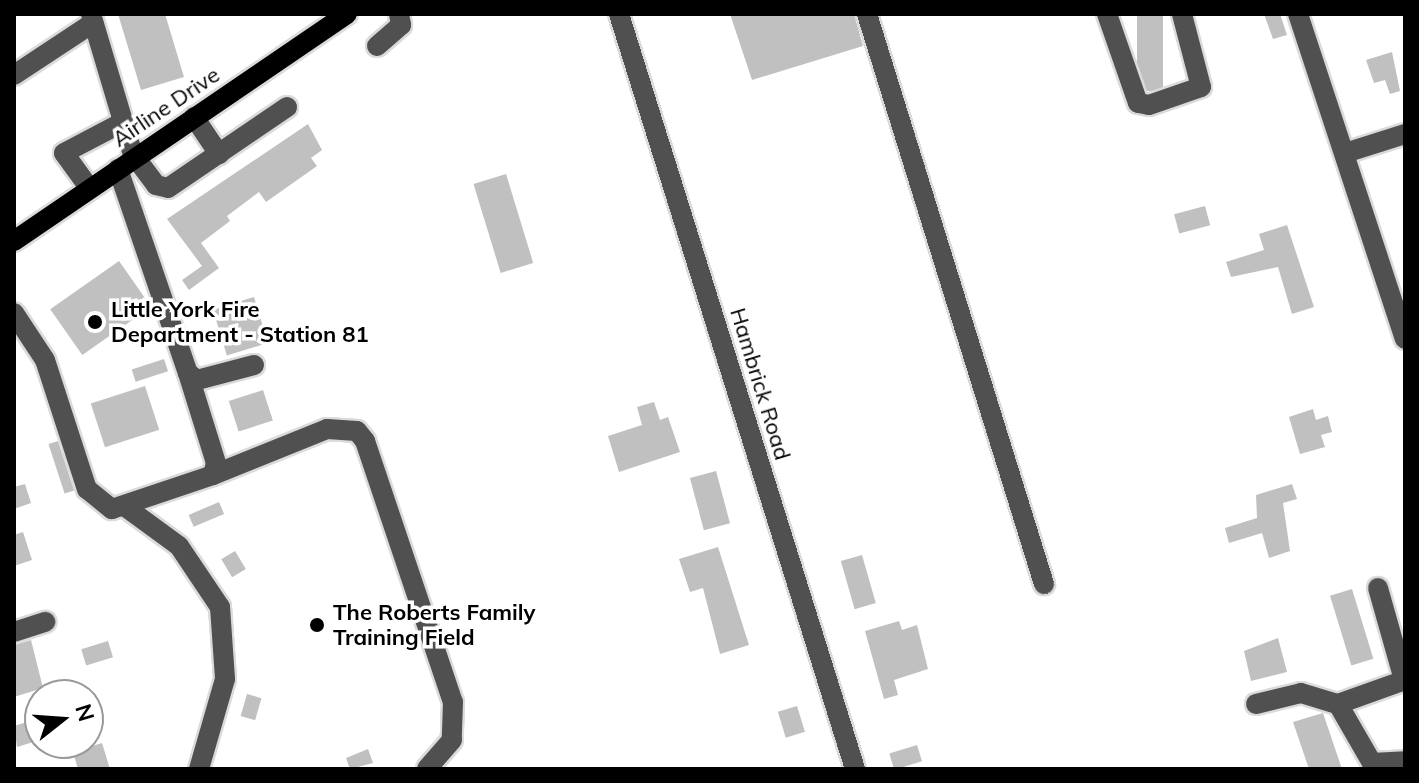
<!DOCTYPE html>
<html>
<head>
<meta charset="utf-8">
<style>
  body { margin:0 }
  #map { position:relative; width:1419px; height:783px; overflow:hidden; background:#fff; font-family:Mulish,sans-serif }
  div>[style] { position:absolute }
  [style*='--x'] { left:calc(var(--x)*1px); top:calc(var(--y)*1px); width:calc(var(--w)*1px); rotate:calc(var(--a)*1deg) }
  .building>* { inset:0; background:#c0c0c0; transform-origin:0 0 }
  .roads { filter:drop-shadow(2px 0 #dbdbdb) drop-shadow(-2px 0 #dbdbdb) drop-shadow(0 2px #dbdbdb) drop-shadow(0 -2px #dbdbdb) }
  .minor>* { height:20px; margin:-10px; padding:0 10px; transform-origin:10px; border-radius:10px; background:#505050 }
  .major>* { height:20px; margin:-10px; padding:0 10px; transform-origin:10px; border-radius:10px; background:#000 }
  .dots>* { width:22px; height:22px; translate:-50% -50%; box-sizing:border-box; border:4px solid #fff; border-radius:50% }
  span { translate:-50% -50%; white-space:nowrap; text-align:center; line-height:1.15; -webkit-text-stroke:7px #fff; paint-order:stroke }
  .street-label { font-size:22px; color:#000 }
  .poi-label { font-size:22px; color:#000; font-weight:700 }
  .left { translate:0 -50%; text-align:left }
  .frame { position:absolute; inset:0; border:16px solid #000; pointer-events:none }
  .north { position:absolute; left:24px; top:679px; width:80px; height:80px; box-sizing:border-box; background:#fff; border:2px solid #999; border-radius:50%; rotate:73deg; font-size:22px; font-weight:700; line-height:32px; text-align:center; color:#000 }
  .north::after { content:''; display:block; margin:auto; width:28px; height:36px; background:#000; clip-path:polygon(50% 0,100% 100%,50% 72%,0 100%) }
</style>
</head>
<body>
<div id="map">
  <div class="building">
    <div style="clip-path:polygon(118px 14px,165px 14px,184px 77px,141px 90px)"></div>
    <div style="clip-path:polygon(730px 14px,854px 14px,863px 46px,752px 80px)"></div>
    <div style="left:1137px;top:14px;width:26px;height:77px"></div>
    <div style="clip-path:polygon(1264px 14px,1280px 14px,1287px 35px,1273px 39px)"></div>
    <div style="clip-path:polygon(1392px 52px,1400px 91px,1390px 94px,1385px 80px,1374px 83px,1366px 60px)"></div>
    <div style="clip-path:polygon(308px 124px,322px 150px,311px 158px,317px 166px,266px 202px,259px 192px,227px 216px,230px 221px,201px 243px,219px 268px,189px 290px,182px 280px,202px 266px,167px 219px)"></div>
    <div style="left:506px;top:174px;width:93px;height:34px;rotate:73deg"></div>
    <div style="left:1205px;top:206px;width:20px;height:32px;rotate:75deg"></div>
    <div style="clip-path:polygon(1287px 225px,1314px 307px,1292px 314px,1278px 267px,1231px 277px,1226px 262px,1264px 250px,1259px 234px)"></div>
    <div style="left:119px;top:261px;width:56px;height:84px;rotate:55deg"></div>
    <div style="left:254px;top:297px;width:48px;height:43px;rotate:73deg"></div>
    <div style="left:164px;top:359px;width:13px;height:34px;rotate:72deg"></div>
    <div style="left:145px;top:386px;width:46px;height:57px;rotate:72deg"></div>
    <div style="left:263px;top:390px;width:32px;height:36px;rotate:72deg"></div>
    <div style="clip-path:polygon(654px 402px,660px 420px,668px 417px,680px 452px,619px 472px,608px 436px,642px 425px,637px 407px)"></div>
    <div style="clip-path:polygon(1313px 409px,1316px 420px,1328px 416px,1332px 432px,1321px 435px,1325px 447px,1300px 454px,1289px 417px)"></div>
    <div style="left:58px;top:441px;width:52px;height:10px;rotate:72deg"></div>
    <div style="left:716px;top:471px;width:54px;height:27px;rotate:75deg"></div>
    <div style="clip-path:polygon(25px 484px,31px 503px,14px 509px,14px 487px)"></div>
    <div style="clip-path:polygon(1292px 484px,1297px 499px,1283px 503px,1290px 551px,1269px 558px,1262px 533px,1229px 543px,1225px 528px,1257px 518px,1256px 495px)"></div>
    <div style="left:219px;top:502px;width:13px;height:33px;rotate:67deg"></div>
    <div style="clip-path:polygon(23px 532px,32px 560px,14px 566px,14px 535px)"></div>
    <div style="clip-path:polygon(718px 547px,749px 645px,720px 654px,703px 588px,690px 592px,679px 559px)"></div>
    <div style="left:235px;top:551px;width:21px;height:16px;rotate:59deg"></div>
    <div style="left:862px;top:555px;width:50px;height:22px;rotate:74deg"></div>
    <div style="left:1352px;top:589px;width:73px;height:23px;rotate:73deg"></div>
    <div style="clip-path:polygon(899px 621px,902px 630px,917px 625px,928px 669px,894px 680px,898px 695px,884px 699px,865px 631px)"></div>
    <div style="clip-path:polygon(1278px 638px,1287px 672px,1251px 681px,1244px 651px)"></div>
    <div style="clip-path:polygon(31px 640px,43px 688px,14px 697px,14px 645px)"></div>
    <div style="left:108px;top:641px;width:17px;height:28px;rotate:73deg"></div>
    <div style="left:247px;top:694px;width:15px;height:23px;rotate:16deg"></div>
    <div style="left:797px;top:706px;width:27px;height:20px;rotate:73deg"></div>
    <div style="clip-path:polygon(1323px 713px,1342px 769px,1309px 769px,1293px 722px)"></div>
    <div style="clip-path:polygon(40px 718px,40px 740px,17px 747px,14px 726px)"></div>
    <div style="clip-path:polygon(102px 743px,110px 769px,78px 769px,73px 752px)"></div>
    <div style="left:917px;top:745px;width:17px;height:29px;rotate:73deg"></div>
    <div style="clip-path:polygon(368px 749px,373px 763px,350px 769px,346px 758px)"></div>
  </div>
  <div class="roads">
    <div class="minor">
      <div style="--x:91;--y:14;--w:150;--a:73.4"></div>
      <div style="--x:619;--y:14;--w:791;--a:72.64"></div>
      <div style="--x:867;--y:14;--w:597;--a:72.75"></div>
      <div style="--x:1107;--y:14;--w:94;--a:70.8"></div>
      <div style="--x:1138;--y:103;--w:11;--a:10"></div>
      <div style="--x:1149;--y:105;--w:55;--a:-19.1"></div>
      <div style="--x:1201;--y:87;--w:75;--a:-104.6"></div>
      <div style="--x:1298;--y:14;--w:342;--a:71.8"></div>
      <div style="--x:377;--y:46;--w:32;--a:-41"></div>
      <div style="--x:401;--y:25;--w:11;--a:-100"></div>
      <div style="--x:14;--y:75;--w:95;--a:-33.4"></div>
      <div style="--x:194;--y:117;--w:45;--a:56"></div>
      <div style="--x:1345;--y:153;--w:63;--a:-17.6"></div>
      <div style="--x:135;--y:157;--w:35;--a:53"></div>
      <div style="--x:156;--y:185;--w:12;--a:14"></div>
      <div style="--x:168;--y:188;--w:144;--a:-34.2"></div>
      <div style="--x:118;--y:169;--w:216;--a:71.1"></div>
      <div style="--x:188;--y:373;--w:11;--a:38"></div>
      <div style="--x:197;--y:380;--w:59;--a:-14.7"></div>
      <div style="--x:90;--y:189;--w:44;--a:-125.8"></div>
      <div style="--x:64;--y:153;--w:67;--a:-27.7"></div>
      <div style="--x:14;--y:313;--w:56;--a:56.6"></div>
      <div style="--x:45;--y:360;--w:136;--a:72"></div>
      <div style="--x:87;--y:489;--w:32;--a:39"></div>
      <div style="--x:112;--y:509;--w:107;--a:-18.6"></div>
      <div style="--x:213;--y:475;--w:12;--a:-76"></div>
      <div style="--x:216;--y:463;--w:94;--a:-107.3"></div>
      <div style="--x:213;--y:475;--w:123;--a:-22"></div>
      <div style="--x:327;--y:429;--w:30;--a:4"></div>
      <div style="--x:357;--y:431;--w:13;--a:51"></div>
      <div style="--x:365;--y:441;--w:275;--a:71.4"></div>
      <div style="--x:453;--y:702;--w:38;--a:92"></div>
      <div style="--x:452;--y:740;--w:38;--a:131"></div>
      <div style="--x:127;--y:508;--w:64;--a:36.2"></div>
      <div style="--x:179;--y:546;--w:73;--a:56.1"></div>
      <div style="--x:220;--y:607;--w:72;--a:86"></div>
      <div style="--x:225;--y:679;--w:94;--a:106.1"></div>
      <div style="--x:1378;--y:588;--w:96;--a:74.2"></div>
      <div style="--x:14;--y:632;--w:33;--a:-18"></div>
      <div style="--x:1256;--y:704;--w:46;--a:-13.7"></div>
      <div style="--x:1301;--y:693;--w:39;--a:17"></div>
      <div style="--x:1338;--y:704;--w:68;--a:60"></div>
      <div style="--x:1372;--y:763;--w:33;--a:-3"></div>
      <div style="--x:1338;--y:704;--w:71;--a:-19.7"></div>
    </div>
    <div class="major">
      <div style="--x:14;--y:241;--w:403;--a:-34.3"></div>
    </div>
  </div>
  <div class="dots">
    <div style="left:95px;top:322px;background:#000"></div>
    <div style="left:317px;top:625px;background:#000"></div>
  </div>
  <div class="street-label">
    <span style="left:166px;top:107px;rotate:-34deg">Airline Drive</span>
    <span style="left:760px;top:384px;rotate:73deg">Hambrick Road</span>
  </div>
  <div class="poi-label">
    <span class="left" style="left:111px;top:322px">Little York Fire<br>Department - Station 81</span>
    <span class="left" style="left:333px;top:625px">The Roberts Family<br>Training Field</span>
  </div>
  <div class="frame"></div>
  <div class="north">N</div>
</div>
</body>
</html>
